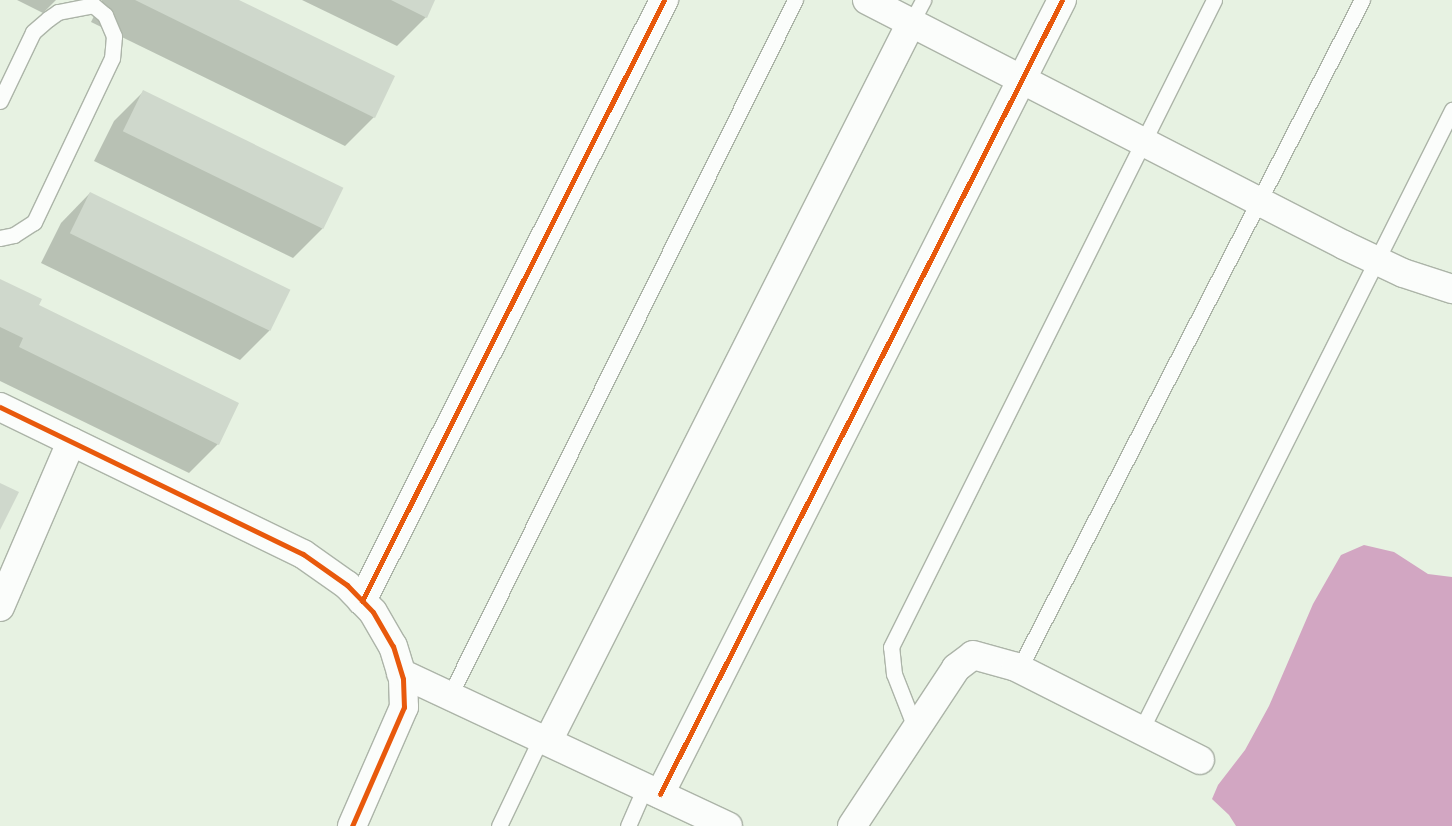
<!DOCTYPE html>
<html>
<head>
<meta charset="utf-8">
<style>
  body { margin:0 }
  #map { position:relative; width:1452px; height:826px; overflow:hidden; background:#e7f2e2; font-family:"Exo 2",sans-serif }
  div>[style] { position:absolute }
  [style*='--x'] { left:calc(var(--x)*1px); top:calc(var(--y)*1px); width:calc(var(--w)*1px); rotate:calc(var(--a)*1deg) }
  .water>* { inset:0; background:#d2a6c2 }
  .shadow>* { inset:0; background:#0003 }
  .building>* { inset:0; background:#cfd8cc; transform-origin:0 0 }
  .roads { filter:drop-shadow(1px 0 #acb4a8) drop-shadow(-1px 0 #acb4a8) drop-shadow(0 1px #acb4a8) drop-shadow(0 -1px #acb4a8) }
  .service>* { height:15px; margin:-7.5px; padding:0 7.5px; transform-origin:7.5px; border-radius:7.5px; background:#fbfdfb }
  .minor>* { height:28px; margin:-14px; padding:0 14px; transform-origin:14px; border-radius:14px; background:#fbfdfb }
  .cycleway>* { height:5px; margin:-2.5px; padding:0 2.5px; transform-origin:2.5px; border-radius:2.5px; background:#e8590c }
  span { translate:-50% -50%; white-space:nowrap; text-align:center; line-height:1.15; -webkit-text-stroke:4.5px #e4f8dc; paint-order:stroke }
</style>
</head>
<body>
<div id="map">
  <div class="water">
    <div style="clip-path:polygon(1364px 545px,1394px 552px,1428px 574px,1452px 577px,1452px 826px,1236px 826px,1229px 815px,1212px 799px,1218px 785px,1245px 750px,1269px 706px,1313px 604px,1341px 555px)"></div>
  </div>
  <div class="shadow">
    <div style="clip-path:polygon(17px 0,56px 0,43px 13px)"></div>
    <div style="clip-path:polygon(102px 0,236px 0,374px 117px,345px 146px,91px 22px)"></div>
    <div style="clip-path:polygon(302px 0,434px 0,426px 17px,397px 46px)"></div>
    <div style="clip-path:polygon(143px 92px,341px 189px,322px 229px,293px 258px,94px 161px,114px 121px)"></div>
    <div style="clip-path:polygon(90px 193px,288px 290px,269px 331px,240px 360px,41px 263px,61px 223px)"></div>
    <div style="clip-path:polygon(0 280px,37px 306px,218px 444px,189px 473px,0 381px)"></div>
  </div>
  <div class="building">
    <div style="clip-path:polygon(135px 0,239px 0,395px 76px,375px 118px)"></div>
    <div style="clip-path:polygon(391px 0,435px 0,427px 18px)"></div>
    <div style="left:143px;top:90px;width:223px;height:46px;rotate:26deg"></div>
    <div style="left:90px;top:192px;width:223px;height:46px;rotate:26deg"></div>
    <div style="clip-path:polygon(0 279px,42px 299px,39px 305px,239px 403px,219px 445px,19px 347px,23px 338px,0 327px)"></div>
    <div style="clip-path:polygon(0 483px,19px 492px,0 530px)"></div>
  </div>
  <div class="roads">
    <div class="service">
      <div style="--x:911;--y:23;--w:26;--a:-62"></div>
      <div style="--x:0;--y:101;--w:76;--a:-64.4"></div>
      <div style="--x:33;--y:32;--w:20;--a:-41"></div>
      <div style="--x:48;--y:19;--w:12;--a:-35"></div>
      <div style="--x:58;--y:12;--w:36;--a:-11"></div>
      <div style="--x:93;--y:5;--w:16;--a:40"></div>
      <div style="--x:105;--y:15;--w:23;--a:67"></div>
      <div style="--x:114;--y:36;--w:22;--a:95"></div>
      <div style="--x:112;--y:58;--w:182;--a:115.4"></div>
      <div style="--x:34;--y:222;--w:24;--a:147"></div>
      <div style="--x:14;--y:235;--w:14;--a:168"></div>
      <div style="--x:1019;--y:669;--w:752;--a:-62.86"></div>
      <div style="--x:450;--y:695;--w:776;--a:-63.6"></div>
      <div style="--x:916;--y:730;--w:60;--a:-111.4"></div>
      <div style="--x:894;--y:674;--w:27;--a:-96"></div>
      <div style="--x:891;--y:647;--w:723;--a:-63.47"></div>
      <div style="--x:1141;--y:730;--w:694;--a:-63.36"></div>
      <div style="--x:499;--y:826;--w:98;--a:-64.5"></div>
      <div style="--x:628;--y:826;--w:43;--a:-66.4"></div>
    </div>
    <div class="minor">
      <div style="--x:867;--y:0;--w:536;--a:27.19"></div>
      <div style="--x:1344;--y:245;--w:65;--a:25.4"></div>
      <div style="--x:1403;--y:273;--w:52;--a:18.1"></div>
      <div style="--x:0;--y:407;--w:337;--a:25.9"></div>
      <div style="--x:303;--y:554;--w:54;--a:35.2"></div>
      <div style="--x:347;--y:585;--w:37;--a:46"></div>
      <div style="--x:373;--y:612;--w:39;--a:60"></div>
      <div style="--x:393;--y:646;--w:34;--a:73"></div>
      <div style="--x:403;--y:679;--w:28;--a:88"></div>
      <div style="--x:404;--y:707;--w:130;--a:113.6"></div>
      <div style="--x:362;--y:601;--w:673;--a:-63.32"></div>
      <div style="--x:0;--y:607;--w:180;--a:-66.7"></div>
      <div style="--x:401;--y:673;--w:361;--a:25.1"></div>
      <div style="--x:548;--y:741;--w:805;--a:-63.18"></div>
      <div style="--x:660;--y:794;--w:890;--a:-63.15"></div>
      <div style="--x:852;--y:826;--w:189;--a:-56.6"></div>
      <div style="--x:956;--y:668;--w:21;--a:-37"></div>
      <div style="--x:973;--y:655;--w:45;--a:15.6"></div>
      <div style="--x:1016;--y:667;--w:206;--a:26.8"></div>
    </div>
  </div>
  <div class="cycleway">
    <div style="--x:0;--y:407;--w:337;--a:25.9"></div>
    <div style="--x:303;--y:554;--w:54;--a:35.2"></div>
    <div style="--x:347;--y:585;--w:37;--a:46"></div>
    <div style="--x:373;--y:612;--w:39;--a:60"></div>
    <div style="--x:393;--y:646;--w:34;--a:73"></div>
    <div style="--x:403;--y:679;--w:28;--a:88"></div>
    <div style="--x:404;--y:707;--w:130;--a:113.6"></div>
    <div style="--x:362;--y:601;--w:673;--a:-63.32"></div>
    <div style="--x:660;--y:794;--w:890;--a:-63.15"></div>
  </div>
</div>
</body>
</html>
